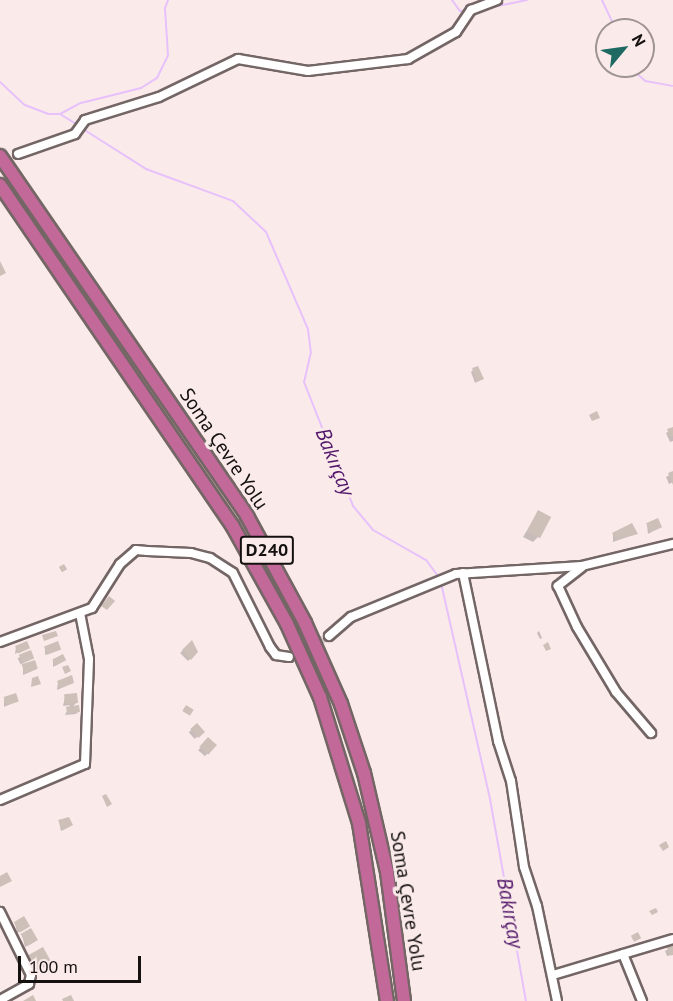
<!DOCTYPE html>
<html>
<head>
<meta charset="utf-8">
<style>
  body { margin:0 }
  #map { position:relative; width:673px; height:1001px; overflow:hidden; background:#faebea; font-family:"PT Sans",sans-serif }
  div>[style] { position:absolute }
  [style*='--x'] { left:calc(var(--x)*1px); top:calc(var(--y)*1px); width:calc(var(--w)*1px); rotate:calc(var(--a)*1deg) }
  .shadow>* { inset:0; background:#0003; transform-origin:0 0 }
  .stream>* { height:2px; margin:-1px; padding:0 1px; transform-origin:1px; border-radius:1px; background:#e7c1fb }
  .building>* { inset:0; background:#ccc0b8; transform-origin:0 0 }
  .minor-tunnel>* { height:8px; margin-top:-4px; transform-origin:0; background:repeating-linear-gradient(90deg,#d8cac9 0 8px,transparent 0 12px) }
  .roads { filter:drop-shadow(2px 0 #736665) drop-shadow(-2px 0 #736665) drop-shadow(0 2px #736665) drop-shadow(0 -2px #736665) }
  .minor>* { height:8px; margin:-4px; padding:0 4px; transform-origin:4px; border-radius:4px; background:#fff }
  .highway>* { height:12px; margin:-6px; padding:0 6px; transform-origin:6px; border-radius:6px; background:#c26999 }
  span { translate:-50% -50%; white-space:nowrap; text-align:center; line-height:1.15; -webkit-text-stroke:6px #faebea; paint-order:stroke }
  .shield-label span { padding:2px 4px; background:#faebea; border:2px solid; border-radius:4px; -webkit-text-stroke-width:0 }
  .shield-label { font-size:18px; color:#161111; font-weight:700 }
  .street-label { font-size:20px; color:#161111 }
  .water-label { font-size:21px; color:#52176a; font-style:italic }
  .north { position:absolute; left:595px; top:18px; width:60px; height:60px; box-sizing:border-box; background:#faebea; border:2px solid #9f9493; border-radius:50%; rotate:61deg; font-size:16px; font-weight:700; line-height:24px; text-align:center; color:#161111 }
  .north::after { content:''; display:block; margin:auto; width:21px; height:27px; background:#1f6963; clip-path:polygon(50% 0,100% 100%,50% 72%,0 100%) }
  .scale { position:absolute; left:18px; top:956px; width:123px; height:27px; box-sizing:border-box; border:3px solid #161111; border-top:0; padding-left:8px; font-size:18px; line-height:21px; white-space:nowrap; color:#161111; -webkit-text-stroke:4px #faebea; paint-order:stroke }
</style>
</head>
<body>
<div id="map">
  <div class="shadow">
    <div style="clip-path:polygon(473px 370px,482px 379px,475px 383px,471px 372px)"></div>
    <div style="clip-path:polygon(673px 429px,673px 441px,670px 442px,666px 433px)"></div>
    <div style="clip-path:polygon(673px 473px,673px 482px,669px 484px,666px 477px)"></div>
    <div style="clip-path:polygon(538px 512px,538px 537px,533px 542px,523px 537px)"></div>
    <div style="clip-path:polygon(647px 525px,660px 527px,648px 534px)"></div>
    <div style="clip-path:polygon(613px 534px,636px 534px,613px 542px)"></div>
    <div style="clip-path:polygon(539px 631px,542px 638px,540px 639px,537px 633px)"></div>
    <div style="clip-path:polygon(191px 643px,197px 652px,188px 661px,180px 653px)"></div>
    <div style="clip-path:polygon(16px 647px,28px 647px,15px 654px)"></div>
    <div style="clip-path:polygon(45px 648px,60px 649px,45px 655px)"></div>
    <div style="left:30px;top:652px;width:7px;height:14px;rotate:63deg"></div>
    <div style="clip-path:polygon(53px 660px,65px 660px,53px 667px)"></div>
    <div style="clip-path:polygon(23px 666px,37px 669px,23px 675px)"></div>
    <div style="clip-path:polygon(58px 682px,73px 683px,57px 690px)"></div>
    <div style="clip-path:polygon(65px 697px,77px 702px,71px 708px,78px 712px,76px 714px,65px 715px,70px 705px,63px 706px)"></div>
    <div style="clip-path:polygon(4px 699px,17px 701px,4px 707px)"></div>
    <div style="left:197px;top:725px;width:9px;height:11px;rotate:49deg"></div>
    <div style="left:208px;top:739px;width:9px;height:15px;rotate:41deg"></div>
    <div style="clip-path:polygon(59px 822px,69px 827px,61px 831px)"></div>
    <div style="clip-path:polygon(15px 923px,26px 928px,17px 933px)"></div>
    <div style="clip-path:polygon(22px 935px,34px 942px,25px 947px)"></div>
    <div style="clip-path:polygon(673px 947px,673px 955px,667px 956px,665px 951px)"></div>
    <div style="clip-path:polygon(29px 956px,50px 963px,32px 974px,25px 960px)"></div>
  </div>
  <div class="stream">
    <div style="--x:452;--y:0;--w:14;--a:54"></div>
    <div style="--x:460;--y:11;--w:9;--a:-6"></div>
    <div style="--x:602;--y:0;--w:33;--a:65"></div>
    <div style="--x:483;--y:9;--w:45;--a:-11.6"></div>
    <div style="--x:628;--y:66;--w:23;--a:41"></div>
    <div style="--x:645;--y:81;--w:28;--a:10"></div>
    <div style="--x:0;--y:82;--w:34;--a:43"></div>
    <div style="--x:25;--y:105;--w:25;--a:21"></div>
    <div style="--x:48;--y:114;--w:12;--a:0"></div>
    <div style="--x:60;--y:114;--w:22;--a:32"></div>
    <div style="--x:60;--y:114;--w:24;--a:-28"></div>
    <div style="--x:81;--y:103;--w:62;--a:-14"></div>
    <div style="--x:141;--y:88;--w:19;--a:-32"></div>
    <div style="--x:157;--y:78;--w:25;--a:-64"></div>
    <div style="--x:168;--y:55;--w:47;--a:-93.7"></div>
    <div style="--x:165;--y:8;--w:9;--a:-69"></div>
    <div style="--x:83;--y:129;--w:75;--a:32.4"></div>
    <div style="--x:146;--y:169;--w:93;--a:20.2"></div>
    <div style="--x:233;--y:201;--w:45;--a:43.2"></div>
    <div style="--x:266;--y:232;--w:106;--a:66.6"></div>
    <div style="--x:308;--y:329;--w:23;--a:83"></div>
    <div style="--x:311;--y:352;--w:31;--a:103"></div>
    <div style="--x:304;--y:382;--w:133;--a:68.4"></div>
    <div style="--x:353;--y:506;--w:31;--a:50"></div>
    <div style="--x:373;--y:530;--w:61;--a:29.5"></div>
    <div style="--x:426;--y:560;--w:21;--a:53"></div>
    <div style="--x:441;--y:583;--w:221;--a:77.2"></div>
    <div style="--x:490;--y:799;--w:205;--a:79.9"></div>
  </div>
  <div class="building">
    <div style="clip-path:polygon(0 261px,6px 273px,0 276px)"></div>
    <div style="clip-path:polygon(478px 366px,484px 379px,477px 382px,472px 368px)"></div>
    <div style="clip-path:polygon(597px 411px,600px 418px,592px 421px,589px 415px)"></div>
    <div style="clip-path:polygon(673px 427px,673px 436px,670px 437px,667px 429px)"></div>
    <div style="clip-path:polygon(673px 471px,673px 485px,668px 473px)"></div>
    <div style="left:538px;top:510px;width:15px;height:24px;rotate:28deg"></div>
    <div style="left:658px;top:518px;width:10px;height:13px;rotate:66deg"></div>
    <div style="clip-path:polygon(632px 523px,638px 534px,616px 540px,612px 533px)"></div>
    <div style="left:64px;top:564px;width:6px;height:6px;rotate:59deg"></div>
    <div style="clip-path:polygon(109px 596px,115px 601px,107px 610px,101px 606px)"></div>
    <div style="clip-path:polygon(56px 631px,58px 636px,44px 641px,42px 635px)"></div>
    <div style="clip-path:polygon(192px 640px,198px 652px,191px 660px,182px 650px)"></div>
    <div style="left:27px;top:641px;width:8px;height:13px;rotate:67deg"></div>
    <div style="left:58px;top:641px;width:9px;height:15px;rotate:69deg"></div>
    <div style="clip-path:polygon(548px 642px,551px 649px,546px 651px,543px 645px)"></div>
    <div style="left:31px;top:650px;width:9px;height:13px;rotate:69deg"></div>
    <div style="left:63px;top:654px;width:7px;height:12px;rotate:63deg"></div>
    <div style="left:35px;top:660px;width:9px;height:14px;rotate:72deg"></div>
    <div style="clip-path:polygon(68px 665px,71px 671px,65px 674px,62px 667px)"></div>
    <div style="clip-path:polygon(72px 675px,74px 683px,60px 688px,57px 681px)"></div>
    <div style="clip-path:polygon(38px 676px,41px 684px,31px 687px,32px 678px)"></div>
    <div style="left:16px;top:693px;width:9px;height:13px;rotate:72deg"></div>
    <div style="left:77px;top:693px;width:10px;height:13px;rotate:84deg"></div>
    <div style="left:79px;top:705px;width:7px;height:13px;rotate:82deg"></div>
    <div style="left:186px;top:705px;width:9px;height:7px;rotate:32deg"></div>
    <div style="left:197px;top:723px;width:12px;height:9px;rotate:48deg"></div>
    <div style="left:208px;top:737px;width:12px;height:13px;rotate:42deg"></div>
    <div style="clip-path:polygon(106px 794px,112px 804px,107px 807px,102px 796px)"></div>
    <div style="clip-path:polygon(69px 817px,73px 825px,63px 830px,58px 820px)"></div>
    <div style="clip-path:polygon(666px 841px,669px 847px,663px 851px,659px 845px)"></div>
    <div style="clip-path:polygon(7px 872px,12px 881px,0 887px,0 876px)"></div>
    <div style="clip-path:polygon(656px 908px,658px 912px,652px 915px,649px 911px)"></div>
    <div style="left:24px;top:916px;width:12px;height:12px;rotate:59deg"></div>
    <div style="left:31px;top:928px;width:14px;height:12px;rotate:60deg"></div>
    <div style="left:638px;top:932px;width:7px;height:8px;rotate:63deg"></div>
    <div style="clip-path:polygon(673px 945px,673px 954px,669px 955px,667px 947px)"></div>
    <div style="left:43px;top:947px;width:18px;height:17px;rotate:61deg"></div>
    <div style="clip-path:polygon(33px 995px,36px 1001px,23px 1001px)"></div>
    <div style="clip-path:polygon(71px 995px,74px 1001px,63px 1001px,62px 999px)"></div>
  </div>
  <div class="minor-tunnel">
    <div style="--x:295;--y:654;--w:38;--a:-28"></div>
  </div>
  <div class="roads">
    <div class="minor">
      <div style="--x:18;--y:154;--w:60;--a:-19.3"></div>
      <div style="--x:75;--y:134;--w:17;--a:-54"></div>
      <div style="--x:85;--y:120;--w:77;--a:-17.3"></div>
      <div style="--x:159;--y:97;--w:88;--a:-25.7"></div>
      <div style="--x:238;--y:59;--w:71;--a:9.7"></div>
      <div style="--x:308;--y:71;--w:101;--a:-6.8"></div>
      <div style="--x:408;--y:59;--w:55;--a:-29.4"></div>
      <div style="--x:456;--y:32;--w:27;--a:-56"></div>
      <div style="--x:471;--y:10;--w:28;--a:-21"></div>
      <div style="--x:582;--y:567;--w:31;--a:142"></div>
      <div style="--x:558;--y:586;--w:45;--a:65.1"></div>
      <div style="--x:577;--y:627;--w:76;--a:59"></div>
      <div style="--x:616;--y:692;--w:54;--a:49.5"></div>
      <div style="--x:463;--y:573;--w:172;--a:78.2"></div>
      <div style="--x:498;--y:741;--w:42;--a:72"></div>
      <div style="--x:511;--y:781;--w:87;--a:81.4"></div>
      <div style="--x:524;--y:867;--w:41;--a:71.6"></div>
      <div style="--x:537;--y:906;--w:97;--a:78.1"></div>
      <div style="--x:329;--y:636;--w:29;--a:-41"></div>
      <div style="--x:351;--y:617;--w:113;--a:-22.3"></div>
      <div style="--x:456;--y:574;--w:126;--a:-3.6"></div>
      <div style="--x:582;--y:566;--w:94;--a:-13.6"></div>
      <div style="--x:0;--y:642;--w:98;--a:-20.3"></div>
      <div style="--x:92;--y:608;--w:52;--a:-57.5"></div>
      <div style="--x:120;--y:564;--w:21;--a:-41"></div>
      <div style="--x:136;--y:550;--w:11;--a:5"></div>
      <div style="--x:147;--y:551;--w:44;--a:2.6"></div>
      <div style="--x:191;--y:553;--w:20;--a:15"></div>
      <div style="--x:210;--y:558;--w:27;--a:33"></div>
      <div style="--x:233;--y:573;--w:83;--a:63.4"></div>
      <div style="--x:270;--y:647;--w:10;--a:53"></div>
      <div style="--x:276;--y:655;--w:13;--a:9"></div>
      <div style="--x:0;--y:800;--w:92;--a:-23"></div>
      <div style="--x:85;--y:764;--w:105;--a:-87.8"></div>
      <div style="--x:89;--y:659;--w:47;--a:-101.1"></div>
      <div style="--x:0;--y:912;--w:70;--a:63.8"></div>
      <div style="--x:31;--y:975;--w:9;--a:103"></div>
      <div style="--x:29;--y:984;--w:33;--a:151"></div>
      <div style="--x:623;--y:954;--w:51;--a:68"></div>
      <div style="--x:553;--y:975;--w:125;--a:-16.7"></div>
    </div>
    <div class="highway">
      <div style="--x:0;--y:156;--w:437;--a:55.5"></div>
      <div style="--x:247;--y:516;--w:122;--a:61.5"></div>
      <div style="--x:305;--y:623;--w:89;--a:66"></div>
      <div style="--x:341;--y:704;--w:73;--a:71.6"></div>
      <div style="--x:364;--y:773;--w:102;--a:76.9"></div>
      <div style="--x:387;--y:872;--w:130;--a:82.5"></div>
      <div style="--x:0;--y:185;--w:412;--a:55.7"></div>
      <div style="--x:232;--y:525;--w:113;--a:60.9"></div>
      <div style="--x:287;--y:624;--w:80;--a:65.7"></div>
      <div style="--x:320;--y:697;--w:132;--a:72.8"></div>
      <div style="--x:359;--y:823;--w:180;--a:81.1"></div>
    </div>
  </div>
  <div class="shield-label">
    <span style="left:267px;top:550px">D240</span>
  </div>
  <div class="street-label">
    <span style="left:224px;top:449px;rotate:56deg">Soma Çevre Yolu</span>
    <span style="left:408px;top:901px;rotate:81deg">Soma Çevre Yolu</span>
  </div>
  <div class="water-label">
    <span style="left:335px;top:462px;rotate:68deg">Bakırçay</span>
    <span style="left:510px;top:913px;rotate:80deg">Bakırçay</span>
  </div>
  <div class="north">N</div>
  <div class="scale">100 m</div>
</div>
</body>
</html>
